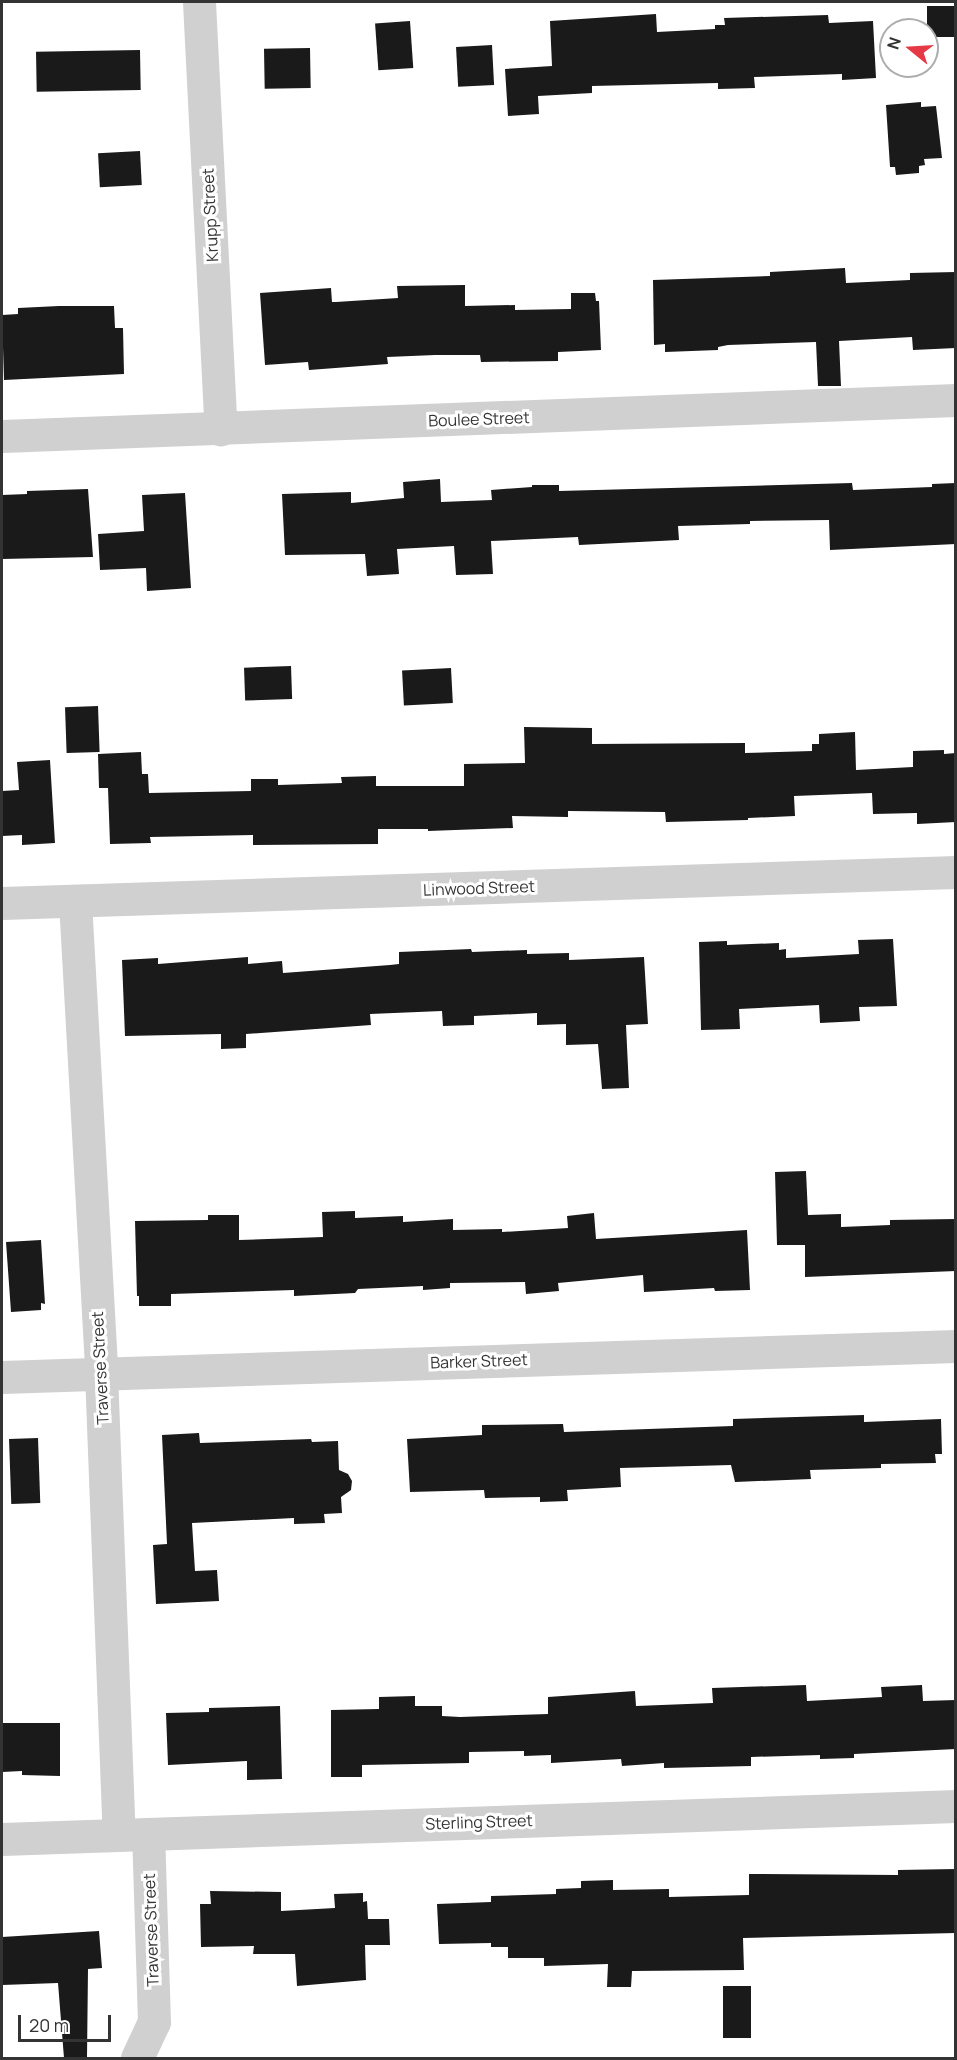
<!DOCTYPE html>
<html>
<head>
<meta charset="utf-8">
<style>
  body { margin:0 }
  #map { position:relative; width:957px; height:2060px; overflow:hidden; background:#fff; font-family:Manrope,sans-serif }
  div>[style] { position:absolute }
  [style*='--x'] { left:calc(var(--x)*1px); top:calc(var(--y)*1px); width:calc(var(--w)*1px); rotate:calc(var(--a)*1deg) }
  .building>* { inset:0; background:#1a1a1a; transform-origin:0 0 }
  .minor>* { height:33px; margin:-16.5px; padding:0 16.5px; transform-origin:16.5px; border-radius:16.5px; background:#d0d0d0 }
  span { translate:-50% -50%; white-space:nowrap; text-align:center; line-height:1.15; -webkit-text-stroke:6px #fff; paint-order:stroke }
  .street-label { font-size:16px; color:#333 }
  .frame { position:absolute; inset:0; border:3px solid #333; pointer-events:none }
  .north { position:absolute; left:879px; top:18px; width:60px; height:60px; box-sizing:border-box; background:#fff; border:2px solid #adadad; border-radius:50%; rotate:288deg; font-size:16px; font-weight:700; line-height:24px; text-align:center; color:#333 }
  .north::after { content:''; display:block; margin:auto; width:21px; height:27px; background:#e63946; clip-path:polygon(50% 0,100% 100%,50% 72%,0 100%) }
  .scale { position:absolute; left:18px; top:2015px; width:93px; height:27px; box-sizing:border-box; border:3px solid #333; border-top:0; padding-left:8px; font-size:18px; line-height:21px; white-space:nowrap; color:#333; -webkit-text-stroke:4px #fff; paint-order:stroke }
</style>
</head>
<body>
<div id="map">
  <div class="building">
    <div style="left:956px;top:6px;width:31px;height:29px;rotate:90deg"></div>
    <div style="clip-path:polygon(656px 14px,657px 32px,715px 29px,715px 25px,725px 25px,724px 18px,828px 15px,829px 23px,873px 21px,876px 78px,842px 80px,842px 74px,754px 77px,755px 88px,718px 89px,718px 83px,592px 86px,592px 93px,538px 96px,539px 114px,508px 116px,505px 69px,552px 66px,550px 21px)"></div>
    <div style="left:410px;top:21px;width:47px;height:35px;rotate:86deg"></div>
    <div style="left:492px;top:45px;width:40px;height:36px;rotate:87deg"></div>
    <div style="left:310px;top:48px;width:40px;height:46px;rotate:89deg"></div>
    <div style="left:140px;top:50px;width:40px;height:104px;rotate:89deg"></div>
    <div style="clip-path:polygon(921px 102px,921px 107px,936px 106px,942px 158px,924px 159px,925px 165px,919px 166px,919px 173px,896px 175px,895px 167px,890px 167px,886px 105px)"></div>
    <div style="left:140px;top:151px;width:34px;height:42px;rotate:87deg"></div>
    <div style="clip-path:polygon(845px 268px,846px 283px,910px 280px,910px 273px,956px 272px,956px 348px,913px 350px,912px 337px,839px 341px,841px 386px,818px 386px,816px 342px,728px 345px,718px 347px,718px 350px,665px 352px,665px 344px,654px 345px,653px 280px,770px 276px,770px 272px)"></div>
    <div style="clip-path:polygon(465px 285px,465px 306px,515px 305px,515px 310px,571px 309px,571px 293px,595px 293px,596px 301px,599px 301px,601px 350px,558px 352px,558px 361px,481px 362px,480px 355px,435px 355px,387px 357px,388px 364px,309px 370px,308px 362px,265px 365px,260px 293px,331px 288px,332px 302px,336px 302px,398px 298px,397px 286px)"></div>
    <div style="clip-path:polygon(59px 306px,114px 306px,115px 328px,123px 328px,124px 374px,4px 380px,2px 315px,18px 314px,18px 308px)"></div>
    <div style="clip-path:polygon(440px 479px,441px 502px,492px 500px,491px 490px,532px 487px,532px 485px,559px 485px,559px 491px,852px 483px,853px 490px,932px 487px,932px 484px,956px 483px,956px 544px,830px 550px,829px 520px,750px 521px,750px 524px,678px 526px,679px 540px,579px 545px,578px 537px,491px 541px,493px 574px,456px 575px,454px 546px,397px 549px,399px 574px,367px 576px,365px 554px,285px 555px,282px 494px,351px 492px,351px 503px,404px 498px,403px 482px)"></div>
    <div style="clip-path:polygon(88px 489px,93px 557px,2px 559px,2px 495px,27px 494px,27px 491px)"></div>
    <div style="clip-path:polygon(185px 493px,191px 588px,147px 591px,146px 568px,100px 570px,98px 534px,144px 531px,142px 495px)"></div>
    <div style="left:291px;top:666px;width:33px;height:47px;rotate:88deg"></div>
    <div style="left:451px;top:668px;width:35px;height:49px;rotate:87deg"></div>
    <div style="left:98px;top:706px;width:46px;height:33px;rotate:88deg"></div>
    <div style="clip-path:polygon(524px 727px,592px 728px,592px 744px,745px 743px,745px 753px,812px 751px,812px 744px,819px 744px,819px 734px,855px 732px,856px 770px,913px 767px,913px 751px,944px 750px,944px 754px,956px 753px,956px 822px,917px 824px,917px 813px,873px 814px,872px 793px,794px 796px,795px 816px,748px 818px,748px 820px,666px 822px,665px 812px,568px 811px,568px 817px,512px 816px,513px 828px,428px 831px,428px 829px,378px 829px,378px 844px,253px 845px,253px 835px,150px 837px,151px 843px,110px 844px,108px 788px,99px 788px,98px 754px,141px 752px,142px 774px,148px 774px,149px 793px,251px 791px,251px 779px,278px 779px,278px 785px,342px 783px,341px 777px,376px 776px,376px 786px,464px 786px,464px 764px,525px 763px)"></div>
    <div style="clip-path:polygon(50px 760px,55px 843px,22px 845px,22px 835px,2px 836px,2px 791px,19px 790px,17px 762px)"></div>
    <div style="clip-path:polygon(893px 939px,897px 1006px,859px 1007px,860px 1021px,820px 1023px,819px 1005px,739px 1009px,740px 1029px,701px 1030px,699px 942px,727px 941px,727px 945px,779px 943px,779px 950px,786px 949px,786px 958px,859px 954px,858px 940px)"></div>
    <div style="clip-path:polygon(471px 949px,472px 952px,527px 950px,527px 954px,569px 953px,569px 960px,644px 957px,648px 1024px,626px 1025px,629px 1088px,602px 1089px,598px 1044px,566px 1045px,566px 1024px,537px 1025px,537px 1013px,474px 1016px,474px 1025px,443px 1026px,442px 1011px,370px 1014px,371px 1025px,246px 1034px,246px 1048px,221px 1049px,221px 1034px,125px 1036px,122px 960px,158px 958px,158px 964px,248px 957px,248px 964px,282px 961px,283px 973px,390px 965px,399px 964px,399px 952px)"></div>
    <div style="clip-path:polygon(806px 1171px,808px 1215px,841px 1214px,841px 1227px,890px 1225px,890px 1220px,956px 1219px,956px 1271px,805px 1277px,805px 1245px,777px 1245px,775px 1172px)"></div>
    <div style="clip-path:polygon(355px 1211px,355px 1218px,403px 1216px,403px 1222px,453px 1219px,453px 1230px,502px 1229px,502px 1232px,568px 1228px,567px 1216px,594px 1213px,596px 1239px,747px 1230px,750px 1290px,715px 1291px,714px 1288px,644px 1292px,643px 1275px,558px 1283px,559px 1291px,526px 1294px,525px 1282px,450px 1283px,450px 1288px,423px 1290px,423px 1286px,358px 1289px,355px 1293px,294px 1296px,294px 1290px,171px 1294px,171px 1306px,139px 1306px,139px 1296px,137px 1296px,135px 1221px,208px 1220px,208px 1215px,239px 1215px,239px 1240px,323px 1237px,322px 1212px)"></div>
    <div style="clip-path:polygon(41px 1240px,45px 1304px,41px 1303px,41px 1310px,11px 1312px,6px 1242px)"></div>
    <div style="clip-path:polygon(864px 1415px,864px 1422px,941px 1419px,942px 1454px,935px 1454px,936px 1463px,881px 1464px,881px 1468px,810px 1470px,811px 1479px,735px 1482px,731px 1465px,620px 1468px,621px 1487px,567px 1490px,568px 1501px,540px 1502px,540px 1497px,485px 1498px,484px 1490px,410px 1492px,407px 1439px,482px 1435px,482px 1425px,563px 1424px,564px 1432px,733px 1426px,733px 1419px)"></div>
    <div style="clip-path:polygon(199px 1433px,200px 1443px,311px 1439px,312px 1442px,338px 1441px,339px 1470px,348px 1474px,352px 1481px,351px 1490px,341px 1497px,342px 1513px,324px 1514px,325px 1523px,294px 1524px,294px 1518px,192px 1523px,195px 1571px,217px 1570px,219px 1601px,156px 1604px,153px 1545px,167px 1544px,162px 1435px)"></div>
    <div style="left:38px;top:1438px;width:65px;height:29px;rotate:88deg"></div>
    <div style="clip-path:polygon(806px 1685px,807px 1701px,882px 1697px,881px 1687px,922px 1685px,923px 1701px,956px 1700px,956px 1749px,854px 1754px,854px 1758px,820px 1759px,820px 1755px,751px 1757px,751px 1766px,664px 1768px,664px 1763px,622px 1766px,621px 1759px,551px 1763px,551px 1755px,524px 1756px,524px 1751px,469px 1752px,469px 1763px,362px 1765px,362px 1777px,331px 1777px,331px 1710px,379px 1709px,379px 1697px,415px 1696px,415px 1706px,442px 1706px,442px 1716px,460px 1717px,548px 1714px,548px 1697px,635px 1691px,636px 1706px,713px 1703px,712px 1688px)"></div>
    <div style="clip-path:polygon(280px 1706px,282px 1779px,247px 1780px,247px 1761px,168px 1765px,166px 1713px,209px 1712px,209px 1708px)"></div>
    <div style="clip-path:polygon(2px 1723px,60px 1723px,60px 1776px,22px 1775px,22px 1771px,2px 1772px)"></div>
    <div style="clip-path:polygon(956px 1869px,956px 1933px,743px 1938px,744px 1970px,632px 1971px,631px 1987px,607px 1987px,608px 1964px,544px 1966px,544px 1958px,508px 1958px,508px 1947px,491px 1947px,491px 1943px,439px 1944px,437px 1904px,491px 1902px,491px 1896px,556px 1894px,556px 1889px,581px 1888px,581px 1881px,613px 1880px,613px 1890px,669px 1889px,669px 1897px,749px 1895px,749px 1874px,898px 1875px,898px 1870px)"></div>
    <div style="clip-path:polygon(210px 1891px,281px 1892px,281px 1911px,335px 1908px,334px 1894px,363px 1893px,363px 1902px,367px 1901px,368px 1919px,389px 1919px,390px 1945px,365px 1945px,366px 1980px,297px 1986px,295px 1954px,253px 1954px,254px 1946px,201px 1947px,200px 1904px,211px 1904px)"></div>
    <div style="clip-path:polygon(99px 1931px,102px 1968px,88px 1969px,87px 2058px,64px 2058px,58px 1983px,2px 1985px,2px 1937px)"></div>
    <div style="left:723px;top:1986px;width:28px;height:52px"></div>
  </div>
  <div class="minor">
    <div style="--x:199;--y:2;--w:428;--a:87.1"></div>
    <div style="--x:2;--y:436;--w:955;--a:-2.16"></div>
    <div style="--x:75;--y:901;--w:473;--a:86.8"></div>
    <div style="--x:101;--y:1373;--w:462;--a:87.8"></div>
    <div style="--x:2;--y:903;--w:955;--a:-1.86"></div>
    <div style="--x:2;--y:1377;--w:955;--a:-1.86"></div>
    <div style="--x:2;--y:1839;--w:955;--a:-1.98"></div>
    <div style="--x:137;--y:2058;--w:40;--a:-65"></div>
    <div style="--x:154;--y:2022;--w:188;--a:-91.8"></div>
  </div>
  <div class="street-label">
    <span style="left:210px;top:215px;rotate:-93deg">Krupp Street</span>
    <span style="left:479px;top:419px;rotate:-2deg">Boulee Street</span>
    <span style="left:479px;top:888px;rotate:-2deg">Linwood Street</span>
    <span style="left:479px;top:1361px;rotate:-2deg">Barker Street</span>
    <span style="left:100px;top:1368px;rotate:-93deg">Traverse Street</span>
    <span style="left:479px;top:1822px;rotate:-2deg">Sterling Street</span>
    <span style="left:151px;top:1930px;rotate:-92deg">Traverse Street</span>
  </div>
  <div class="frame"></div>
  <div class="north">N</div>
  <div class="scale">20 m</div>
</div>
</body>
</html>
